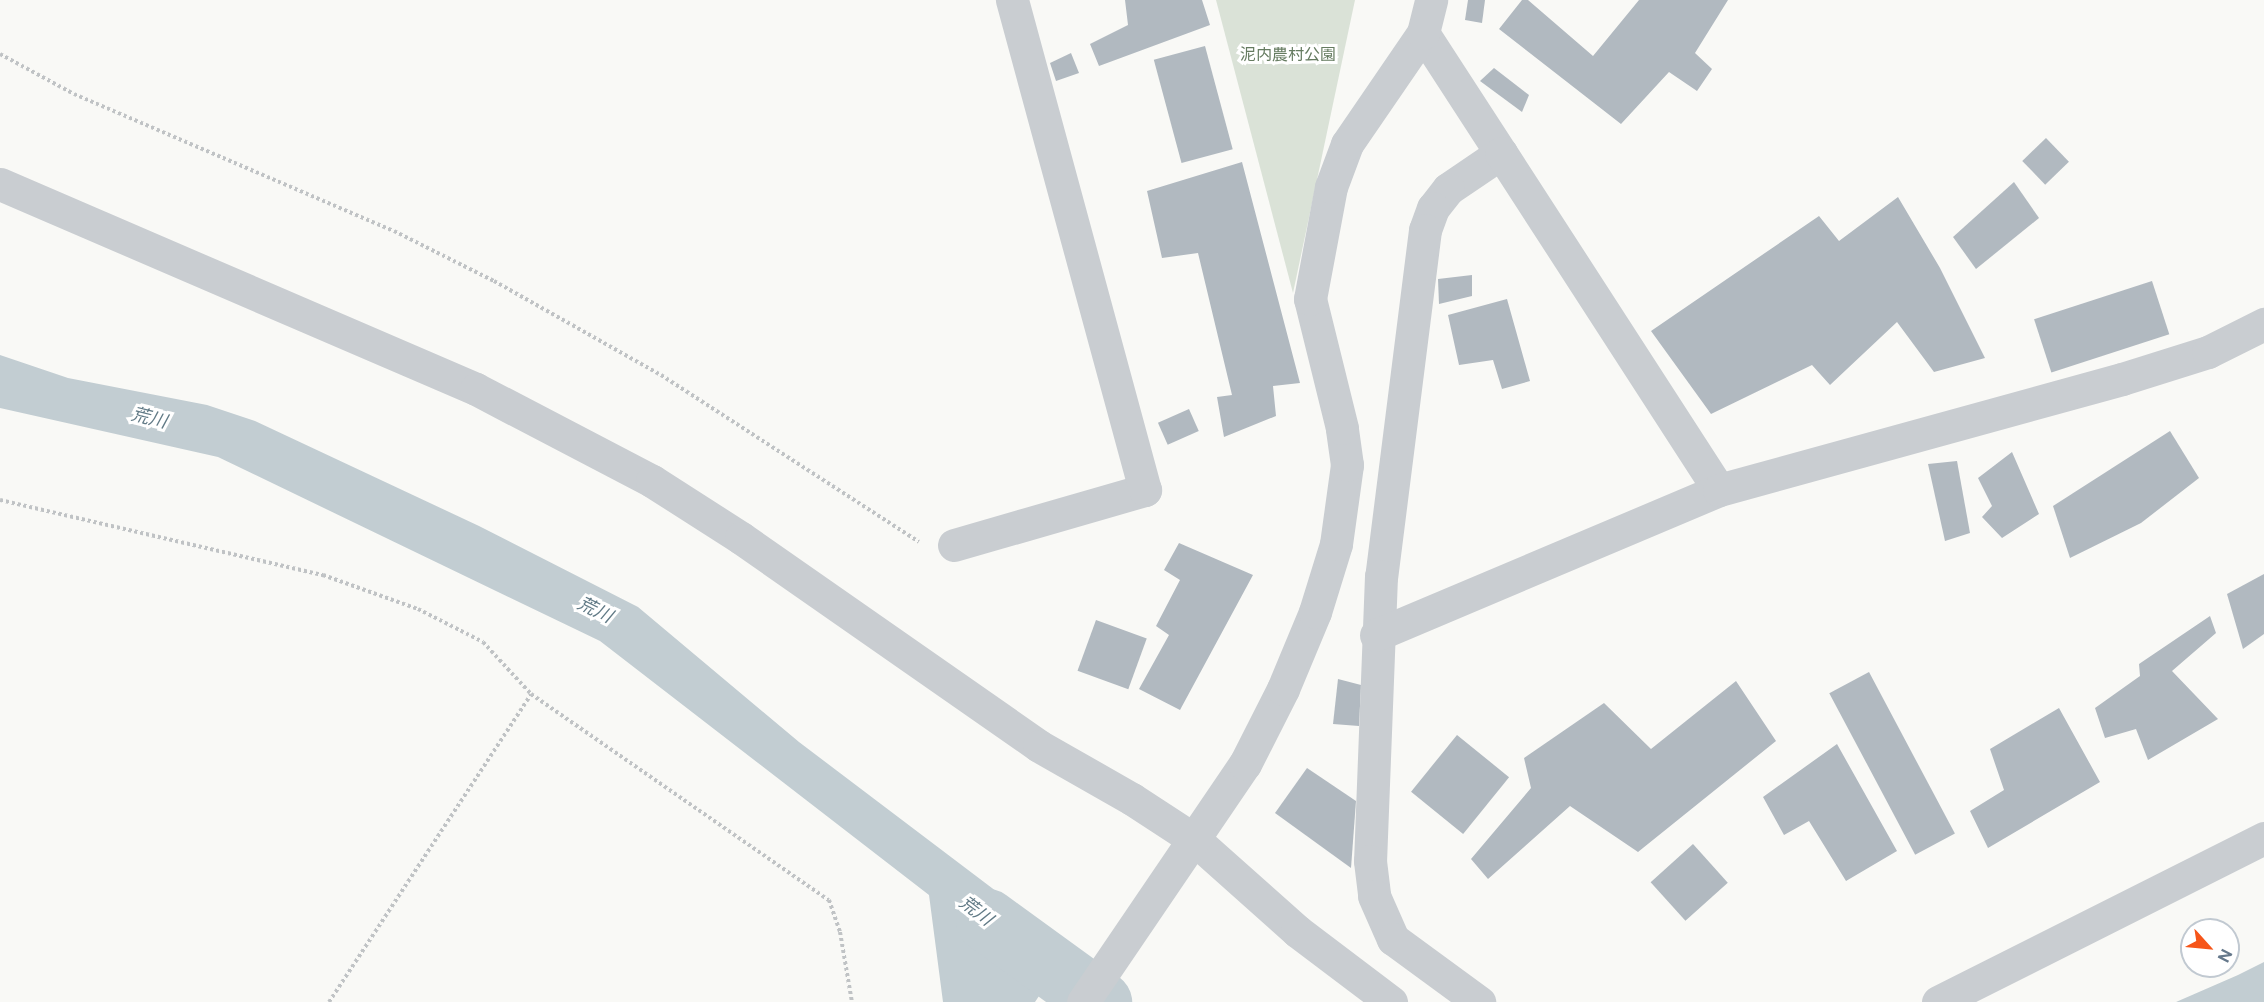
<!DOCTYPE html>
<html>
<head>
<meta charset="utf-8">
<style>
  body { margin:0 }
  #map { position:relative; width:2264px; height:1002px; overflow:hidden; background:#f9f9f6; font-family:"Public Sans","Noto Sans JP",sans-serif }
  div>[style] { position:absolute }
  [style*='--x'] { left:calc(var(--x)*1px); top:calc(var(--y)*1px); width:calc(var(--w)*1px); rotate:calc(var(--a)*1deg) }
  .green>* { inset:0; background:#dae2d7 }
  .water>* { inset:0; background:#c2cdd2 }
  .river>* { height:63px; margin:-31.5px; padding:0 31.5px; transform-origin:31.5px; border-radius:31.5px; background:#c2cdd2 }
  .building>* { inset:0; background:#b1b9c0; transform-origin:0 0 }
  .path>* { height:4px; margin-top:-2px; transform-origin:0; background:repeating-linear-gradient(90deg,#c0c3c5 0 3px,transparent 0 6px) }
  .minor>* { height:33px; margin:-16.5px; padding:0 16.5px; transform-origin:16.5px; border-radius:16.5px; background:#c9cdd1 }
  .tertiary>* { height:33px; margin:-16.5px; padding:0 16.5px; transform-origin:16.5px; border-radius:16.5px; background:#c9cdd1 }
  span { translate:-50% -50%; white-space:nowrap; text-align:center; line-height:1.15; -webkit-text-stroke:6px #fff; paint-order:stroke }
  .park-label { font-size:16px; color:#657b60 }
  .water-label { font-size:18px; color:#617a86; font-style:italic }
  .north { position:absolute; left:2180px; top:918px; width:60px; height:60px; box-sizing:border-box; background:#fff; border:2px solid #c1c9d1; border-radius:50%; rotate:117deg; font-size:16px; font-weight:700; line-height:24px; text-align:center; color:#65788b }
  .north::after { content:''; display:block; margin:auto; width:21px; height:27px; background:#f65519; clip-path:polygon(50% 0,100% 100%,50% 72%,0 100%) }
</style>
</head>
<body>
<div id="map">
  <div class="green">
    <div style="clip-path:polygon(1216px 0,1355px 0,1293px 293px)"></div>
  </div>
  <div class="water">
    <div style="clip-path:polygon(0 355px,68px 378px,207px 405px,255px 421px,479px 526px,638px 607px,799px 742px,1071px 948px,1035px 1002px,943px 1002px,929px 895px,600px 641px,218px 457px,0 408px)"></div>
    <div style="clip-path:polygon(2264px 962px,2264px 1002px,2176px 1002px,2238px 975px)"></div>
  </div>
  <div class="river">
    <div style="--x:987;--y:920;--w:140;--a:36"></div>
  </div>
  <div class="building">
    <div style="clip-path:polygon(1125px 0,1202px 0,1210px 25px,1099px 66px,1090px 44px,1128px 25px)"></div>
    <div style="clip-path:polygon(1468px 0,1485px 0,1482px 23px,1465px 20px)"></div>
    <div style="clip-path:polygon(1522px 0,1528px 0,1593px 56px,1639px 0,1728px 0,1695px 53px,1712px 69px,1697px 91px,1669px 72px,1621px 124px,1499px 29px)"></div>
    <div style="left:1205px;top:46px;width:107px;height:53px;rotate:75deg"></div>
    <div style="clip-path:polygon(1071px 53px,1079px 73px,1056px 81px,1050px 63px)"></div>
    <div style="clip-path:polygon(1494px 68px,1529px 95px,1522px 112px,1480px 81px)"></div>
    <div style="left:2046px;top:138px;width:33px;height:33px;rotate:46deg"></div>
    <div style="clip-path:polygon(1242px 162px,1300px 383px,1273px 386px,1276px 416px,1224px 437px,1217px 397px,1232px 395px,1198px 253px,1162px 258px,1147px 191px)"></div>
    <div style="clip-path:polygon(2014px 182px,2039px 218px,1976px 269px,1953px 237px)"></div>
    <div style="clip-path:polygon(1898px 197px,1940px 268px,1985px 358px,1934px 372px,1897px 322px,1830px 385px,1812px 365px,1711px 414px,1651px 331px,1819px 216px,1839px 241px)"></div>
    <div style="clip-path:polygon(1472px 275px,1472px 296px,1439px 304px,1438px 279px)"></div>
    <div style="left:2152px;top:281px;width:56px;height:124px;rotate:72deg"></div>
    <div style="clip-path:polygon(1507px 299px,1530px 381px,1502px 389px,1493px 360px,1459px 365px,1448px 315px)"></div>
    <div style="left:1189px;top:409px;width:24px;height:34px;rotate:66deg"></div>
    <div style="clip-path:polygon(2170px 431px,2199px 478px,2141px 523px,2070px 558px,2053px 506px)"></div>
    <div style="clip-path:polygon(2012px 452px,2039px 514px,2002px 538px,1982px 517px,1992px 506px,1978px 478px)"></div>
    <div style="clip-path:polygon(1957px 461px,1970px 533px,1945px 541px,1928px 464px)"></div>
    <div style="clip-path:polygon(1179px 543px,1253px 575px,1180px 710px,1139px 689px,1169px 635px,1156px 626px,1180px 580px,1164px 570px)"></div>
    <div style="clip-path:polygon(2264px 574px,2264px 634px,2243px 649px,2227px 594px)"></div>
    <div style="clip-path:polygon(2210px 616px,2216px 633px,2172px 671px,2218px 719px,2148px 760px,2136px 729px,2105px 738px,2095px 708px,2140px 676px,2139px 664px)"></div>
    <div style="left:1096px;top:620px;width:54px;height:54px;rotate:20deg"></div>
    <div style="left:1869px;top:672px;width:183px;height:45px;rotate:62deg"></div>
    <div style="clip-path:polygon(1338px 679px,1361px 685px,1359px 726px,1333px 724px)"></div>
    <div style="clip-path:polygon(1736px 681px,1776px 741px,1638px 852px,1570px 806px,1488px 879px,1471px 859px,1531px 788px,1524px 758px,1604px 703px,1651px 749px)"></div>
    <div style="clip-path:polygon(2059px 708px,2100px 782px,1988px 848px,1970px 811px,2004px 790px,1990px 749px)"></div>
    <div style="left:1457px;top:735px;width:67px;height:73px;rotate:39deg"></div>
    <div style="clip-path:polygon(1837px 744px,1897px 851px,1846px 881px,1809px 821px,1784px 835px,1763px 797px)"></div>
    <div style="clip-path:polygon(1307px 768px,1356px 801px,1351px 868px,1275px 813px)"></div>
    <div style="left:1693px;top:844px;width:52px;height:57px;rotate:48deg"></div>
  </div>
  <div class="path">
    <div style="--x:0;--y:54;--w:84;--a:28.4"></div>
    <div style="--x:74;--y:94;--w:348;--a:23.2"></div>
    <div style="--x:394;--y:231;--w:112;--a:26.6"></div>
    <div style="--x:494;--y:281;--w:192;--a:29.4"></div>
    <div style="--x:661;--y:375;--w:307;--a:32.9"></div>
    <div style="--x:0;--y:500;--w:332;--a:13.1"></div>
    <div style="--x:323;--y:575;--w:101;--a:19.7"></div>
    <div style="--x:418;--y:609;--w:73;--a:26.9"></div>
    <div style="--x:483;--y:642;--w:71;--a:47.3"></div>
    <div style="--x:531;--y:694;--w:362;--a:34.7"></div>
    <div style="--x:829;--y:900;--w:34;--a:71"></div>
    <div style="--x:840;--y:932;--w:71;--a:80.3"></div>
    <div style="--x:329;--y:1002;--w:368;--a:-56.7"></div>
  </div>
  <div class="minor">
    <div style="--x:1423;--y:33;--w:143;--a:57"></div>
    <div style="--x:1501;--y:153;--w:64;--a:145.8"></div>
    <div style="--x:1448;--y:189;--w:24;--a:128"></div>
    <div style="--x:1433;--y:208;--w:23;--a:110"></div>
    <div style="--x:1425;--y:230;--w:349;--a:97.2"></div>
    <div style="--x:1381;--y:576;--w:285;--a:92.2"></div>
    <div style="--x:1370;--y:861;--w:35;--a:83"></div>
    <div style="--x:1374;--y:896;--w:47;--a:66.2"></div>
    <div style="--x:1393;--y:939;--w:107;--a:36.2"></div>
    <div style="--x:1501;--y:153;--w:401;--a:57.1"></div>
    <div style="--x:0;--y:184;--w:518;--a:23.3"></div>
    <div style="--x:476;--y:389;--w:199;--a:27.6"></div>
    <div style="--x:652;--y:481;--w:106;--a:32.6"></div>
    <div style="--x:741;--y:538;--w:363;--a:34.9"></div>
    <div style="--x:1039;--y:746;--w:107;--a:29.7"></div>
    <div style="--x:1132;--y:799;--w:75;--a:33.1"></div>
    <div style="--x:1195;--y:840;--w:137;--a:41.7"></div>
    <div style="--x:1297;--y:931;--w:118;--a:37.1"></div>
    <div style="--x:954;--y:545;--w:199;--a:-16.1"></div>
    <div style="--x:1145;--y:490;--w:508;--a:-105.19"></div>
    <div style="--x:1376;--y:635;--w:372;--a:-22.9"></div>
    <div style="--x:1719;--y:490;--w:418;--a:-15.4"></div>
    <div style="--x:2122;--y:379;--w:90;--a:-17.4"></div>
    <div style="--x:2208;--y:352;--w:63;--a:-26.6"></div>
    <div style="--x:1938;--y:1002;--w:365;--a:-26.7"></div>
  </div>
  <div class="tertiary">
    <div style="--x:1083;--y:1002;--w:288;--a:-55.8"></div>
    <div style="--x:1245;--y:764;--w:84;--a:-63.1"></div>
    <div style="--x:1283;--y:689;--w:83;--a:-67.4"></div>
    <div style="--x:1315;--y:612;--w:71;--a:-72.8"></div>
    <div style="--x:1336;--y:544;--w:80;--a:-82.1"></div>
    <div style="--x:1347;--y:465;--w:37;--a:-98"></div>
    <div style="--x:1342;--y:428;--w:133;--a:-103.9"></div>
    <div style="--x:1310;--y:299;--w:114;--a:-79.4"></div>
    <div style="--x:1331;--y:187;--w:46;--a:-69.6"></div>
    <div style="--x:1347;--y:144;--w:135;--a:-55.6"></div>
    <div style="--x:1423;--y:33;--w:34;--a:-76"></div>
  </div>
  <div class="park-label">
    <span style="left:1288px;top:55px">泥内農村公園</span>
  </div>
  <div class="water-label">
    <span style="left:149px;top:418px;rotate:14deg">荒川</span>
    <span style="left:595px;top:610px;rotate:26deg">荒川</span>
    <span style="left:976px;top:911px;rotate:37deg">荒川</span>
  </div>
  <div class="north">N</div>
</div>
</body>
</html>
